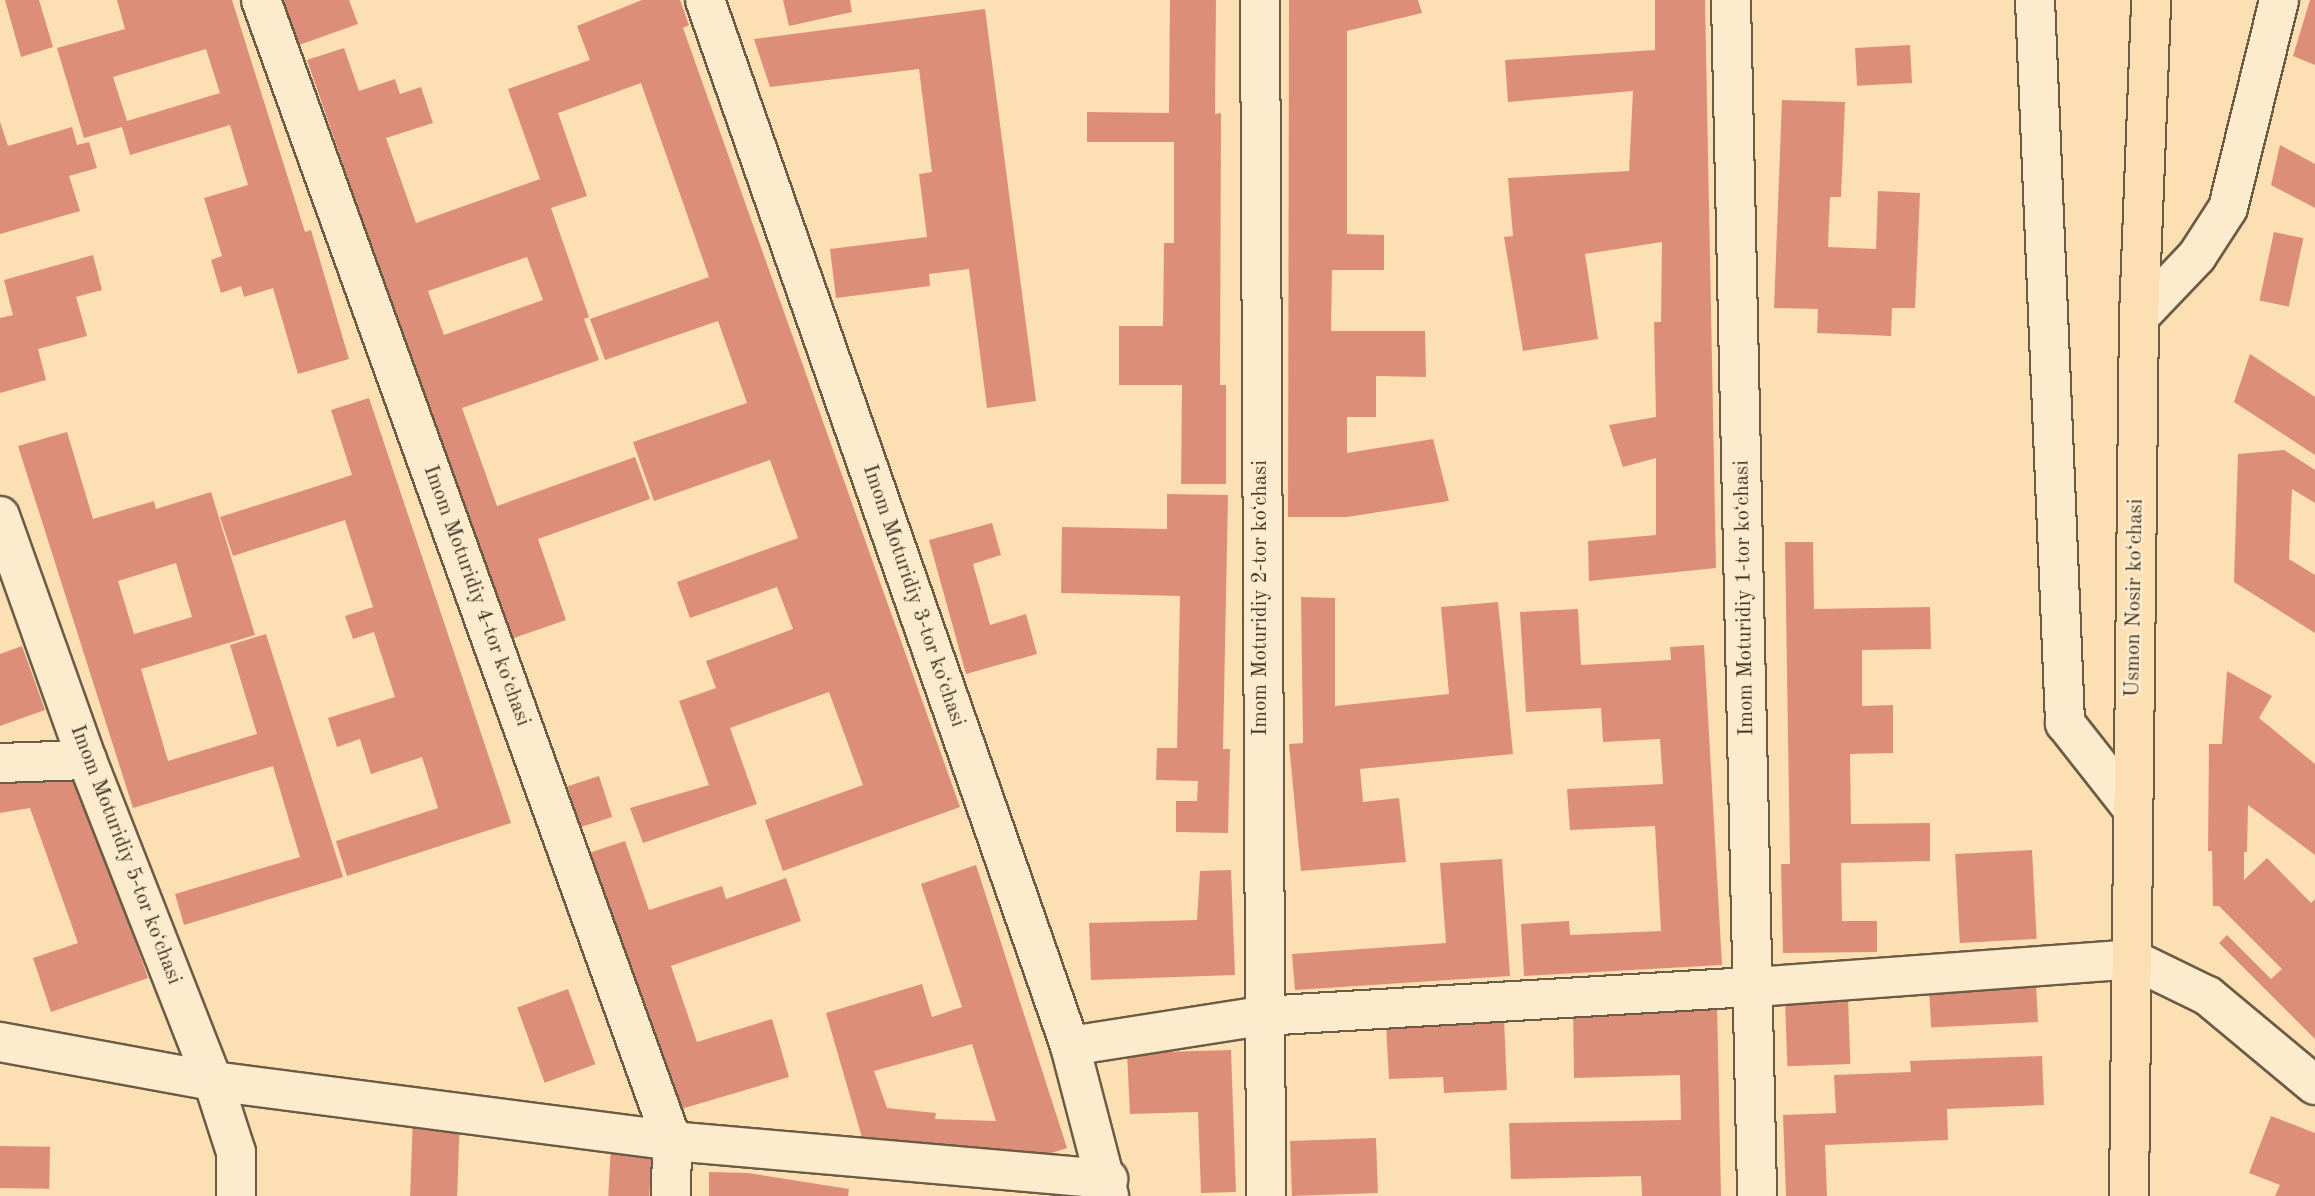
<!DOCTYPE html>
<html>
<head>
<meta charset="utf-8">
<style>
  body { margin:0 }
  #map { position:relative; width:2315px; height:1196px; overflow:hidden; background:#fce0b4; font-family:"Old Standard TT",serif }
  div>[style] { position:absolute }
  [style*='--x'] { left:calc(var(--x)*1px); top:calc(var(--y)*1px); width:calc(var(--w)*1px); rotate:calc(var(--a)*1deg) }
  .building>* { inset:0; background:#dd8e79; transform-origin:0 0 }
  .roads { filter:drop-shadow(2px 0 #6c5c46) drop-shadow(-2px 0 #6c5c46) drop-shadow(0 2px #6c5c46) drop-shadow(0 -2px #6c5c46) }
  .minor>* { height:38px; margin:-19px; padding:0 19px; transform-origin:19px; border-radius:19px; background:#fdebce }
  .major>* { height:38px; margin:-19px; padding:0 19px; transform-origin:19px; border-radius:19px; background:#fce0b4 }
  span { translate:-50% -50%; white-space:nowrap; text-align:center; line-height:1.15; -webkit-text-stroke:5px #fdebce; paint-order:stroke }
  .street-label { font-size:21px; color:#3c3022 }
</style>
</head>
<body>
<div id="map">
  <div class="building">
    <div style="clip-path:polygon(5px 0,39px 0,53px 47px,21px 57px)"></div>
    <div style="clip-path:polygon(evenodd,117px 0,232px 0,305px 232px,311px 230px,349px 359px,298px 374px,273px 288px,244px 297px,241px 286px,221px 293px,211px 260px,222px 256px,204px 198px,248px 185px,230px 125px,130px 155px,122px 127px,84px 138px,57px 48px,125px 29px,117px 0,206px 49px,220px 93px,127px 121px,113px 77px,206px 49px)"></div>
    <div style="clip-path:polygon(282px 0,349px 0,358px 24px,299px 45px)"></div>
    <div style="clip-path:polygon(evenodd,642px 0,680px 0,689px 25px,683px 28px,960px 807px,783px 871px,765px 820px,863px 785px,829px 692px,730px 728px,757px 804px,643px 843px,630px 808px,709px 785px,679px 701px,716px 688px,706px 661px,793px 629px,777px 587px,690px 618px,677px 582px,798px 538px,770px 460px,654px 501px,633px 442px,747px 403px,718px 321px,605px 360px,590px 319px,709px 277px,641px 83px,558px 113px,587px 196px,551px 208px,589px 317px,584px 319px,599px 360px,462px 408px,497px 506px,635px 457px,650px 499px,538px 539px,566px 620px,508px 640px,307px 60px,344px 48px,359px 91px,395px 79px,400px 94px,421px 87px,433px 123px,386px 138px,416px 223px,540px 179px,508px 89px,590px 60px,577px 26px,642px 0,527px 257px,543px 300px,444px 335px,428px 291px,527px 257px)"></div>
    <div style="clip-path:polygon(783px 0,850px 0,852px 12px,789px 26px)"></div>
    <div style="clip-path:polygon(1170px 0,1216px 0,1215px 114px,1221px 113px,1220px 385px,1226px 385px,1226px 484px,1181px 484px,1182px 385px,1119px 385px,1119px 326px,1163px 326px,1164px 243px,1174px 243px,1174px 142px,1087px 142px,1087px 112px,1169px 113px)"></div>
    <div style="clip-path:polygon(1289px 0,1418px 0,1422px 13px,1347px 31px,1347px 234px,1384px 235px,1384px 270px,1332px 270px,1331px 331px,1425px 331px,1426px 377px,1376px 376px,1376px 417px,1347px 417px,1347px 453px,1433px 439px,1449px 501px,1347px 517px,1288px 517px)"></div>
    <div style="clip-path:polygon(1655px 0,1705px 0,1716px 568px,1589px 581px,1588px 541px,1656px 535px,1656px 458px,1623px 467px,1609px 425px,1656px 417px,1654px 322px,1661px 322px,1662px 242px,1585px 254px,1598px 339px,1523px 351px,1504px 237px,1513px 236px,1508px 178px,1629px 171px,1633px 91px,1508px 102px,1505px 60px,1655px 50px)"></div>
    <div style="clip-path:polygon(2310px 0,2315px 0,2315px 65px,2293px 56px)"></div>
    <div style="clip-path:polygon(985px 9px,1036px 401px,987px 408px,969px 269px,929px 274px,930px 286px,836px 298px,830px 249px,927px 237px,919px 174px,932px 172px,919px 69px,770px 87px,754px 39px)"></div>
    <div style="left:1910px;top:45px;width:38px;height:55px;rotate:87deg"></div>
    <div style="clip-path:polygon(1782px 100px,1845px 102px,1841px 197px,1830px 197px,1828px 247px,1876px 249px,1878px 191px,1920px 193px,1915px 308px,1892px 308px,1891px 336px,1817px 333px,1818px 309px,1774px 308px)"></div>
    <div style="clip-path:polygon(0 122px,8px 146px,72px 127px,77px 145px,89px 142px,97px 168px,69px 176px,80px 211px,0 234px)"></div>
    <div style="clip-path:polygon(2280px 145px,2315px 164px,2315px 208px,2271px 185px)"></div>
    <div style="left:2274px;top:232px;width:30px;height:70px;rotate:12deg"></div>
    <div style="clip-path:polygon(93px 255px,102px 290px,76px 297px,87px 336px,38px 349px,46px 380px,0 393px,0 318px,13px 315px,4px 280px)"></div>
    <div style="clip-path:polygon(2250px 354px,2315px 397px,2315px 455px,2234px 402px)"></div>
    <div style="clip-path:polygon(369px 398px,511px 823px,347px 876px,336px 841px,438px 808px,422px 757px,371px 774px,360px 739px,337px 747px,328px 718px,395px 697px,374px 632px,353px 639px,345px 616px,373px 607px,345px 520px,233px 556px,220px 517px,352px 475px,331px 410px)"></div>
    <div style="clip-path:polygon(evenodd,67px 432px,93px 519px,154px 501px,156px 509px,211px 492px,255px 635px,141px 669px,168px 761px,257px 734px,230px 645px,266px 634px,343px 877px,184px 925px,175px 894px,300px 857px,273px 766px,133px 808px,18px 446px,67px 432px,176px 563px,192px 617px,134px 634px,118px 581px,176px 563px)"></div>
    <div style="clip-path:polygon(2284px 450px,2315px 470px,2315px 503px,2292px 489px,2289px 559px,2315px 575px,2315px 633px,2234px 582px,2238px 454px)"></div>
    <div style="clip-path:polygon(1167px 494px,1228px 495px,1223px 749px,1230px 749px,1228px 833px,1176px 832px,1176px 801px,1197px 801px,1198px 781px,1156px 780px,1157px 748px,1177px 748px,1180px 596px,1061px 593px,1062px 527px,1167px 529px)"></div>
    <div style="clip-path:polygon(992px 523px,1001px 555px,973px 564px,990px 625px,1026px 614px,1037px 654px,966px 674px,929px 540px)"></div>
    <div style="clip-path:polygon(1785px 542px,1813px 542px,1814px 609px,1930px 607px,1931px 649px,1862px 650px,1862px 706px,1893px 705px,1893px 753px,1850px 754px,1851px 824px,1930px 823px,1930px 861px,1841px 863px,1842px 921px,1877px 921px,1877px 952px,1783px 953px,1781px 864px,1790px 864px)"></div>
    <div style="clip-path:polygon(1301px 597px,1335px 598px,1335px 706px,1449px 694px,1441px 607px,1498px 602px,1513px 754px,1360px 769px,1363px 802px,1399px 798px,1406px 862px,1301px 871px,1289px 744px,1303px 743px)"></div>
    <div style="clip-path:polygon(1578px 609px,1581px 665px,1671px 660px,1670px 647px,1704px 645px,1722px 965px,1524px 976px,1521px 924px,1569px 921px,1570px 935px,1661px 931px,1655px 826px,1570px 830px,1567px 789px,1663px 784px,1660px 739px,1603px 742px,1601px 708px,1526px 712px,1520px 612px)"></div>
    <div style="clip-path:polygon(22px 646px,45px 710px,0 726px,0 654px)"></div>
    <div style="clip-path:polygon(2227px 671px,2272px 696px,2259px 718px,2315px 764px,2315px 855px,2248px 805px,2247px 852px,2244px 852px,2244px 880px,2267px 858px,2311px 903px,2315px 899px,2315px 1039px,2219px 943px,2227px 935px,2271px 979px,2282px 969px,2219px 906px,2213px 906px,2212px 851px,2208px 851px,2209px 744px,2222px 744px)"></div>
    <div style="clip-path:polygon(0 774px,77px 776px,148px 978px,51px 1012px,33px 958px,78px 943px,30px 808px,0 813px)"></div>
    <div style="left:599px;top:776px;width:43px;height:33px;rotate:72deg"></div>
    <div style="clip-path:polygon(625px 841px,649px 910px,722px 886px,726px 899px,786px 878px,801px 921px,671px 966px,697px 1042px,772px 1019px,789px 1077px,681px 1109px,589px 853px)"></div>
    <div style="left:2032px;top:850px;width:89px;height:77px;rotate:87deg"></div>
    <div style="clip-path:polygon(1502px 859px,1510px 976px,1295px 990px,1292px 954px,1446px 943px,1440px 863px)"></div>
    <div style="clip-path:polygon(evenodd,976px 865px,1067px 1148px,1033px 1159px,866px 1151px,826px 1013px,922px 984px,932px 1017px,962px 1007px,921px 884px,976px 865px,972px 1044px,996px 1121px,935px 1119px,936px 1113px,887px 1108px,874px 1071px,972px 1044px)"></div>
    <div style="clip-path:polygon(1231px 870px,1235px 975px,1091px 980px,1089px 923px,1197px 920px,1200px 871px)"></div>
    <div style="left:2036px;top:984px;width:38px;height:107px;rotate:87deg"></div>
    <div style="left:568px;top:989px;width:80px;height:54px;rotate:70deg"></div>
    <div style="left:1848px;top:997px;width:67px;height:63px;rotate:88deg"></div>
    <div style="clip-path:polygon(1717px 1004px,1721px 1196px,1642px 1196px,1641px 1176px,1511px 1179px,1509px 1123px,1681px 1120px,1680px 1075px,1574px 1078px,1573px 1007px)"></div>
    <div style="clip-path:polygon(1504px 1019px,1507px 1090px,1444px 1093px,1443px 1077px,1389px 1079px,1386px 1024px)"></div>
    <div style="clip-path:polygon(1231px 1050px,1236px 1192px,1201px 1193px,1198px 1112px,1130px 1114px,1127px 1053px)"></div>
    <div style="clip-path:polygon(2042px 1056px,2044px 1105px,1947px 1109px,1948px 1140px,1825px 1145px,1827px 1196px,1786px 1196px,1783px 1115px,1836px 1113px,1834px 1075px,1911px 1072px,1910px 1061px)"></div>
    <div style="left:413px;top:1114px;width:47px;height:82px;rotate:2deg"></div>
    <div style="clip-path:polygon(2271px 1116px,2315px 1133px,2315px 1196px,2275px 1196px,2280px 1185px,2249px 1173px)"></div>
    <div style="left:1376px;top:1138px;width:55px;height:86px;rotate:88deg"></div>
    <div style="left:611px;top:1144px;width:41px;height:52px;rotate:3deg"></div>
    <div style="left:0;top:1146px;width:50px;height:42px;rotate:1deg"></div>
    <div style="clip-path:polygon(709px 1172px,748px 1173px,849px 1189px,848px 1196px,709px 1196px)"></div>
  </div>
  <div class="roads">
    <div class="minor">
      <div style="--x:261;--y:0;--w:1213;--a:70.19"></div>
      <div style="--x:672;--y:1141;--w:55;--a:91"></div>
      <div style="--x:705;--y:0;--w:1108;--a:70.76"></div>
      <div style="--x:1070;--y:1046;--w:155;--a:75.4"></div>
      <div style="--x:1260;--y:0;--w:1196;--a:89.71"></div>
      <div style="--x:1731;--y:0;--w:1196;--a:88.75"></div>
      <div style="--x:2035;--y:0;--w:724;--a:87.62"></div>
      <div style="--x:2065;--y:723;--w:108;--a:51.8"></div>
      <div style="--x:2139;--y:317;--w:84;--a:-46.4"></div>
      <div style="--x:2197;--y:256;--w:57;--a:-57.1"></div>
      <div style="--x:2228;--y:208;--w:214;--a:-76.2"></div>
      <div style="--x:0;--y:516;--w:259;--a:70.4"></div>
      <div style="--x:87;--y:760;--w:345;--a:68.6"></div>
      <div style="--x:213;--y:1081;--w:75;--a:72.1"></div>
      <div style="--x:236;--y:1152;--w:44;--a:90"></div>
      <div style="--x:0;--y:763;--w:87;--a:-2"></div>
      <div style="--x:0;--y:1042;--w:217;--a:10.4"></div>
      <div style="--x:213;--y:1081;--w:463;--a:7.4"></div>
      <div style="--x:672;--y:1141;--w:438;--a:5"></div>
      <div style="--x:1070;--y:1046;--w:194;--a:-8.9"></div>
      <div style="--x:1262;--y:1016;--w:494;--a:-3.4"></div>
      <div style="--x:1755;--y:987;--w:378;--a:-4.2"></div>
      <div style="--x:2132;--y:959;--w:85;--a:26"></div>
      <div style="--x:2208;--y:996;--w:139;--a:39.8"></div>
    </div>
    <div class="major">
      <div style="--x:2129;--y:1196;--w:879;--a:-89.35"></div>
      <div style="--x:2139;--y:317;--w:317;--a:-87.8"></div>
    </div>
  </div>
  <div class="street-label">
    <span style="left:476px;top:596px;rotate:70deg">Imom Moturidiy 4-tor koʻchasi</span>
    <span style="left:913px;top:596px;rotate:71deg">Imom Moturidiy 3-tor koʻchasi</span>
    <span style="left:1261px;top:598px;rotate:-90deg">Imom Moturidiy 2-tor koʻchasi</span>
    <span style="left:1745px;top:598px;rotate:-91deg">Imom Moturidiy 1-tor koʻchasi</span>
    <span style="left:2135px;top:598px;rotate:-89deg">Usmon Nosir ko‘chasi</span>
    <span style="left:125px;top:855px;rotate:69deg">Imom Moturidiy 5-tor koʻchasi</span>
  </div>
</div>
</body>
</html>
